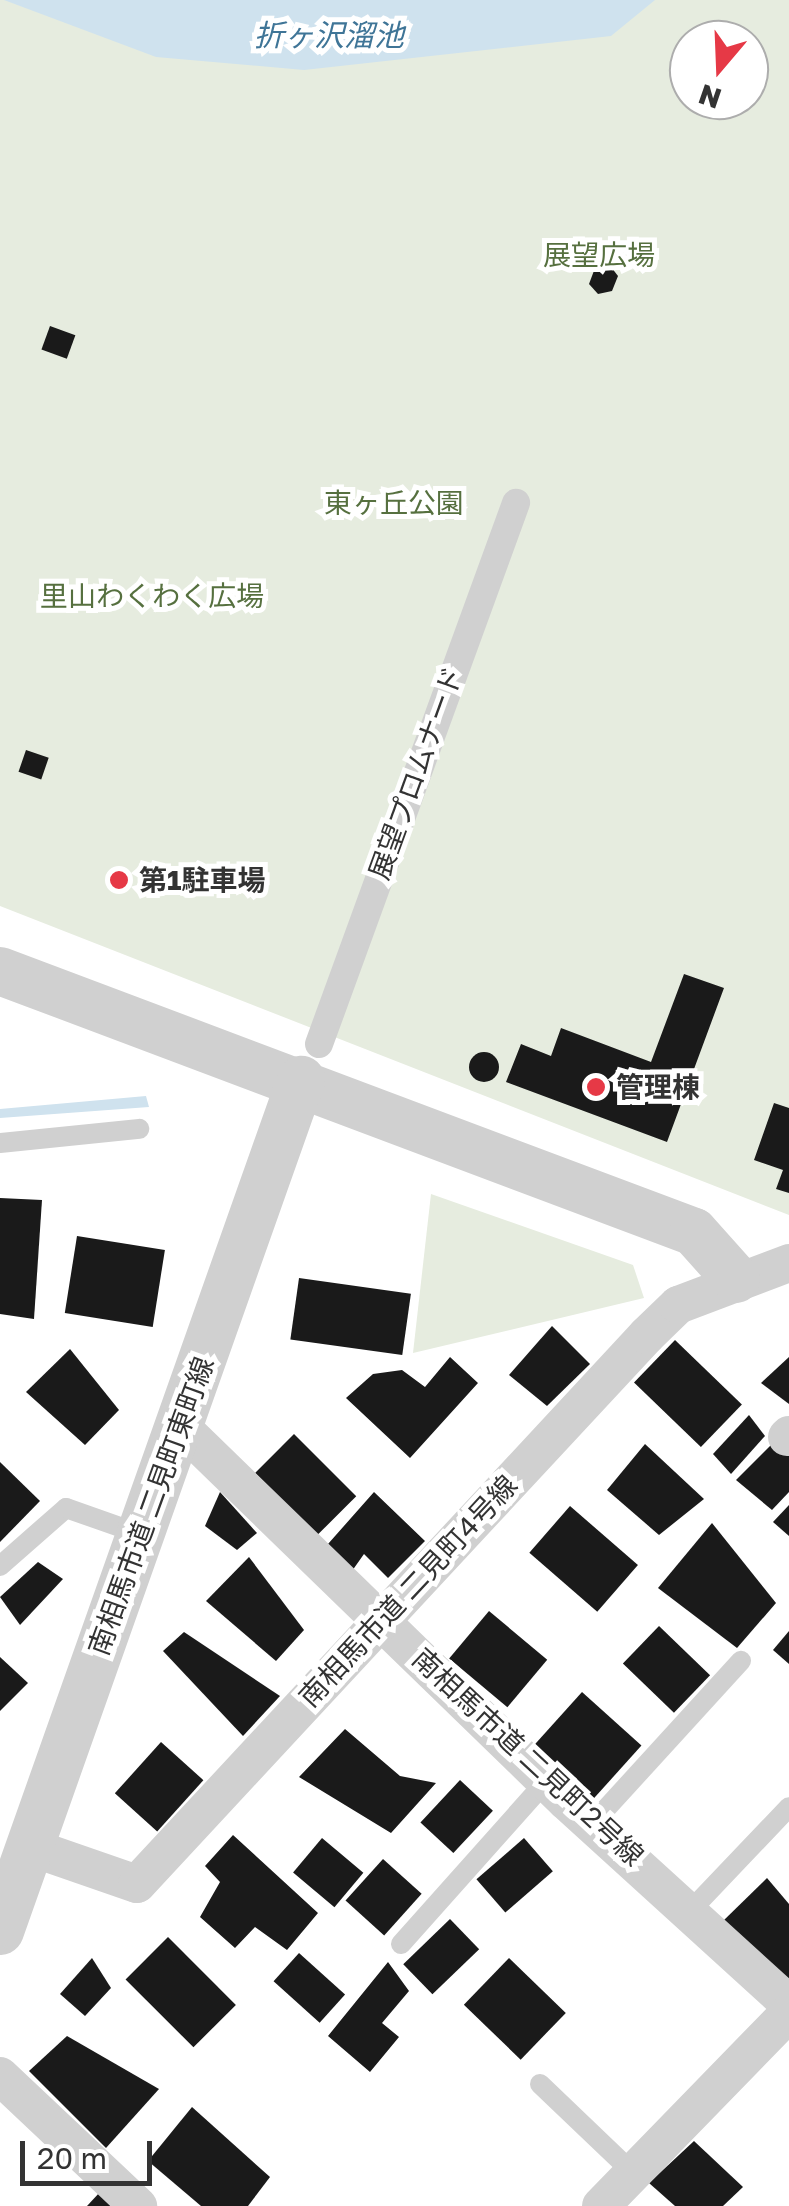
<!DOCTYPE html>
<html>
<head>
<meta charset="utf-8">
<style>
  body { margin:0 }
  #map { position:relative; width:789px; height:2206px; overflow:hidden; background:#fff; font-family:"Golos Text","Noto Sans JP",sans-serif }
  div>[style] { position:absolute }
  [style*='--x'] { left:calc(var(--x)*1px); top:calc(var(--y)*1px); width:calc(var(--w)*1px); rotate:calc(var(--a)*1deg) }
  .green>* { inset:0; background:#e6ecdf }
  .water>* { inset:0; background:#cfe2ee }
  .building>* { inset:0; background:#1a1a1a; transform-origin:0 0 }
  .round { border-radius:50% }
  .service>* { height:20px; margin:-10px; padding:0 10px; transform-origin:10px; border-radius:10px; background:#d0d0d0 }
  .pedestrian>* { height:28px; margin:-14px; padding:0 14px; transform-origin:14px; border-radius:14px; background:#d0d0d0 }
  .minor>* { height:38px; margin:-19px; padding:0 19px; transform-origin:19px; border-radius:19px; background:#d0d0d0 }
  .tertiary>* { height:48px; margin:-24px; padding:0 24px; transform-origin:24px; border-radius:24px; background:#d0d0d0 }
  .dots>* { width:28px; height:28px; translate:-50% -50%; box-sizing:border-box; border:5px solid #fff; border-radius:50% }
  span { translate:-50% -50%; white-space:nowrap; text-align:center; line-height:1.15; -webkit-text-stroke:10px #fff; paint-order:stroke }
  .park-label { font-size:28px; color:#56703f }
  .street-label { font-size:28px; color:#333 }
  .poi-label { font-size:28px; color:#333; font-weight:700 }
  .left { translate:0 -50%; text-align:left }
  .water-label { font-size:30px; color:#3f7597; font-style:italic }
  .north { position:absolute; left:669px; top:20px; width:100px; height:100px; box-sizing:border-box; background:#fff; border:2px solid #adadad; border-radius:50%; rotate:199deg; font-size:28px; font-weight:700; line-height:40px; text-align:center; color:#333 }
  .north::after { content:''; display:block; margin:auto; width:35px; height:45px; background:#e63946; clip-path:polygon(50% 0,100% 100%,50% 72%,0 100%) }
  .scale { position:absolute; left:20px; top:2141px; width:132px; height:45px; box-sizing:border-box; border:5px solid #333; border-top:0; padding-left:12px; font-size:30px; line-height:35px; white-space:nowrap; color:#333; -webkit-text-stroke:8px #fff; paint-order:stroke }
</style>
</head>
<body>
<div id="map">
  <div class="green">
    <div style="clip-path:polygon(evenodd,0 0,789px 0,789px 1215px,0 906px,0 0,689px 40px,749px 40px,749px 100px,689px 100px,689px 40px)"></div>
    <div style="clip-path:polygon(431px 1194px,633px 1265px,644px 1298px,413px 1353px)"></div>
  </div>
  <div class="water">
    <div style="clip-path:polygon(4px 0,655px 0,611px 36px,304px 70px,156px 57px)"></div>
    <div style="clip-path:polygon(146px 1096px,149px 1107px,0 1118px,0 1109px)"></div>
  </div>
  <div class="building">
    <div style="clip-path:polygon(608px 263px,618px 276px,612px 291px,598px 294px,589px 284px,595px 268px)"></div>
    <div style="left:50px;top:326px;width:27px;height:25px;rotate:20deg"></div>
    <div style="left:26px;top:750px;width:24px;height:23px;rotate:19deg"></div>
    <div style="clip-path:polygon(684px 974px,724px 988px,667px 1142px,506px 1082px,521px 1044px,551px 1056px,561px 1028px,651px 1062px)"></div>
    <div class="round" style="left:469px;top:1052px;width:30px;height:30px"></div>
    <div style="clip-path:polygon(774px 1103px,789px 1108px,789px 1193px,776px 1189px,783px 1170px,754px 1160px)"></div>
    <div style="clip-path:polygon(0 1198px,42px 1200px,34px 1319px,0 1314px)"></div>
    <div style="left:77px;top:1236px;width:89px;height:78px;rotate:9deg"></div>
    <div style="left:299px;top:1278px;width:113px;height:62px;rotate:8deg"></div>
    <div style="clip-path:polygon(552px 1326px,590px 1364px,547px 1406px,509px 1375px)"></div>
    <div style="left:675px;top:1340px;width:93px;height:59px;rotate:44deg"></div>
    <div style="clip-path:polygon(70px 1349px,119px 1410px,85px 1445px,26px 1392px)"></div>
    <div style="clip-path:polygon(450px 1357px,478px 1383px,410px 1458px,346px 1398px,373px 1374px,402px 1370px,425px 1387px)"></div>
    <div style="clip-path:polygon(789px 1357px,789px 1404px,761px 1383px)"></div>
    <div style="clip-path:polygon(749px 1415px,765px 1436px,731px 1474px,713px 1454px)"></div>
    <div style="left:294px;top:1434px;width:88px;height:55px;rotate:45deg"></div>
    <div style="clip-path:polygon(776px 1440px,789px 1454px,789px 1492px,772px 1510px,736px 1480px)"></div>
    <div style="clip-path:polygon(645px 1444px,704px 1499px,659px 1535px,607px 1490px)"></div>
    <div style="clip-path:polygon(0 1462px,40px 1501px,0 1542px)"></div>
    <div style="clip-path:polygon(220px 1492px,257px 1533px,237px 1550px,205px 1526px)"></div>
    <div style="clip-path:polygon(374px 1492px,425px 1541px,388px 1578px,364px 1554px,352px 1571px,328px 1544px)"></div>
    <div style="clip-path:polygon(789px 1505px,789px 1536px,773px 1522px)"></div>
    <div style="left:570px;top:1506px;width:90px;height:62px;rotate:41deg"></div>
    <div style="clip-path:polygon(712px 1523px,776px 1603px,737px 1648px,658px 1588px)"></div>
    <div style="clip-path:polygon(249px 1557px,304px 1630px,276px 1661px,206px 1601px)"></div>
    <div style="clip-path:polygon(38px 1562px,63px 1579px,20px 1625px,0 1597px)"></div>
    <div style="left:489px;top:1611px;width:76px;height:62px;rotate:40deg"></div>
    <div style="left:659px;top:1626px;width:71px;height:52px;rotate:44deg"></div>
    <div style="clip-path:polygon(789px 1631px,789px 1664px,773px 1650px)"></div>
    <div style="clip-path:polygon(184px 1632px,280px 1696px,243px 1736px,163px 1651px)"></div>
    <div style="clip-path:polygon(0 1657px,28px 1683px,0 1711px)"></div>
    <div style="left:582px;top:1692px;width:80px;height:71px;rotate:42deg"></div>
    <div style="clip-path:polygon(345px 1729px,400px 1776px,436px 1783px,391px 1833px,299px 1777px)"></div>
    <div style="left:161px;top:1742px;width:57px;height:69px;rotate:42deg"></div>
    <div style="left:460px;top:1780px;width:45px;height:58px;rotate:43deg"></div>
    <div style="clip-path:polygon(233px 1835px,318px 1913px,287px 1950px,255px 1927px,235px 1948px,200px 1917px,220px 1882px,205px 1866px)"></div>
    <div style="left:322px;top:1838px;width:54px;height:45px;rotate:40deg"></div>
    <div style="left:524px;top:1838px;width:44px;height:63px;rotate:49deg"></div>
    <div style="left:383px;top:1859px;width:52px;height:56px;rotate:42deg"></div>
    <div style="clip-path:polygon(767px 1878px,789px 1904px,789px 1979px,722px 1922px)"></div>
    <div style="left:450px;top:1919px;width:42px;height:65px;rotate:46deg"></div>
    <div style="left:168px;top:1937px;width:96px;height:60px;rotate:45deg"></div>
    <div style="left:299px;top:1953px;width:62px;height:38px;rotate:42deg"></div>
    <div style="clip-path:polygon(92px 1958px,111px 1988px,85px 2016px,60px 1994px)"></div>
    <div style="left:509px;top:1958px;width:79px;height:65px;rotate:44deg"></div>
    <div style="clip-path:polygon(388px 1962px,409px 1991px,382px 2023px,399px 2037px,370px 2072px,328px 2036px)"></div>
    <div style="clip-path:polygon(67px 2036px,159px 2089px,106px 2148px,29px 2071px)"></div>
    <div style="clip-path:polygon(192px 2107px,270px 2177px,248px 2206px,201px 2206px,148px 2161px)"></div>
    <div style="clip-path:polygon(694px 2141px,743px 2187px,723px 2206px,675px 2206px,649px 2183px)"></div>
    <div style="clip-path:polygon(100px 2192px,114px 2206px,87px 2206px)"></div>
  </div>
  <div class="service">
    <div style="--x:0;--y:1143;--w:140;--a:-5.8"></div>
    <div style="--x:0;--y:1566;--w:88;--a:-41.3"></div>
    <div style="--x:66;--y:1508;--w:78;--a:19.4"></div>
    <div style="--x:592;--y:1824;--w:221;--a:-47.6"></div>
    <div style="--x:691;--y:1910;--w:142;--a:-46.4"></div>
    <div style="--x:401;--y:1944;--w:218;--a:-48.3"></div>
    <div style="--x:540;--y:2084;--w:129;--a:43.7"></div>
  </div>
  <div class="pedestrian">
    <div style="--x:319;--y:1044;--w:576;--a:-69.99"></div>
  </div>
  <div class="minor">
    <div style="--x:180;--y:1426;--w:538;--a:44.17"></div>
    <div style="--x:566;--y:1801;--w:302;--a:42.3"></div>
    <div style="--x:787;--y:1437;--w:3;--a:-45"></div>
    <div style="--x:30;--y:1847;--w:113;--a:19.1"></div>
    <div style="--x:137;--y:1884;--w:749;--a:-47.11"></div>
    <div style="--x:647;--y:1335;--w:43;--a:-44.1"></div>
    <div style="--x:678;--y:1305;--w:119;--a:-20.7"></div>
    <div style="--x:0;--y:2076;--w:190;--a:43.3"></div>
    <div style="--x:601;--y:2206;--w:269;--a:-45.8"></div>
  </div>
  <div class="tertiary">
    <div style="--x:0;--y:971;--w:741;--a:20.61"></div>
    <div style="--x:694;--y:1232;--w:63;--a:48.2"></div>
    <div style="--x:0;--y:1931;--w:903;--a:-70.52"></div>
  </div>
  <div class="dots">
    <div style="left:119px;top:880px;background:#e63946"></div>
    <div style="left:596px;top:1087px;background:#e63946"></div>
  </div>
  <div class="park-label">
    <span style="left:599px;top:255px">展望広場</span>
    <span style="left:394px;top:503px">東ヶ丘公園</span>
    <span style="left:152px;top:596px">里山わくわく広場</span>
  </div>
  <div class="street-label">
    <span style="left:416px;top:773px;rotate:-70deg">展望プロムナード</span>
    <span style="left:151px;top:1506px;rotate:-70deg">南相馬市道 二見町東町線</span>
    <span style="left:408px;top:1591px;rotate:-47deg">南相馬市道 二見町4号線</span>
    <span style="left:528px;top:1757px;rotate:43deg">南相馬市道 二見町2号線</span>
  </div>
  <div class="poi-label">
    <span class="left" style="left:139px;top:880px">第1駐車場</span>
    <span class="left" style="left:616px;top:1087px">管理棟</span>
  </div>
  <div class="water-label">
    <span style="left:329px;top:35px">折ヶ沢溜池</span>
  </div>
  <div class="north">N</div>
  <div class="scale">20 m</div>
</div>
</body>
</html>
